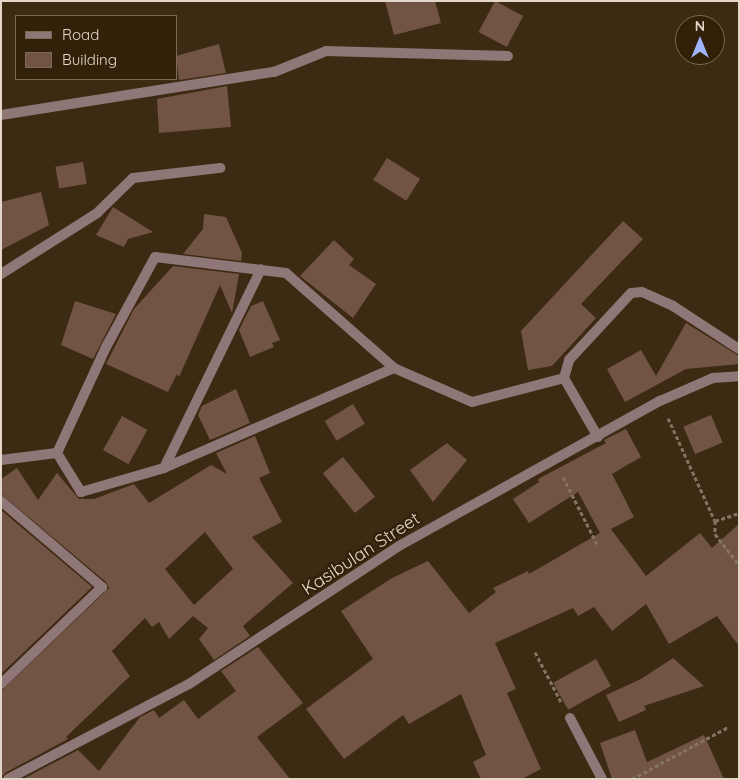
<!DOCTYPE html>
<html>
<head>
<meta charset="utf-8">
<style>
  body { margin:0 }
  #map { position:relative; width:740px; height:780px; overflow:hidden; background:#3d2a12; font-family:Quicksand,sans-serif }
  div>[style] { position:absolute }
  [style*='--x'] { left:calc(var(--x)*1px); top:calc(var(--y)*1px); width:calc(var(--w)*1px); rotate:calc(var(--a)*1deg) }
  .building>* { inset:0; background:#725445; transform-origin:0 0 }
  .path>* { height:3px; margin-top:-1.5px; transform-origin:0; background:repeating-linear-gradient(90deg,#847360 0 4px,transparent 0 6.5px) }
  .street>* { height:10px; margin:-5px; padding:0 5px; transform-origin:5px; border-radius:5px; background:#8f7677 }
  span { translate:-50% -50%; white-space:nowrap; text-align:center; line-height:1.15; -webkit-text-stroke:5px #322008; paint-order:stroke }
  .street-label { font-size:18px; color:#e4d7ca }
  .frame { position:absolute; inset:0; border:2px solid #e4d7ca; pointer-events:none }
  .legend { position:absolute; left:15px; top:15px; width:162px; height:65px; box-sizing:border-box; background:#322008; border:1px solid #796956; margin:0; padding:6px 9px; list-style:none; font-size:15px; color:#e4d7ca }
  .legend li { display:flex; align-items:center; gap:10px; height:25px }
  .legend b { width:25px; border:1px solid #796956 }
  .north { position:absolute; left:675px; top:15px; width:50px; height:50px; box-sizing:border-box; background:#322008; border:1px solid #796956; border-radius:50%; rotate:0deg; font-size:14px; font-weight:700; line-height:20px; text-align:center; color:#e4d7ca }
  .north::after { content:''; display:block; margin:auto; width:18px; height:22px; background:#a0b3fd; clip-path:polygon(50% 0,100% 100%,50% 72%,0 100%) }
</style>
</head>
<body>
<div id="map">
  <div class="building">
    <div style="clip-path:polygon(385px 1px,435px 1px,441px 23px,394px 35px)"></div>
    <div style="left:495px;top:1px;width:32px;height:35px;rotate:28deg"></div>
    <div style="clip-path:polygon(219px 44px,226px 73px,179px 80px,176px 56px)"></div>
    <div style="clip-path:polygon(227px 86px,231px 127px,159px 133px,157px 99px)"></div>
    <div style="left:387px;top:158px;width:39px;height:26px;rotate:32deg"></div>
    <div style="left:83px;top:162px;width:22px;height:28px;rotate:80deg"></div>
    <div style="clip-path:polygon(41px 192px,49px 225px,1px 250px,1px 202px)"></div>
    <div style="clip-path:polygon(113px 207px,153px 232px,128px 239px,124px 247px,96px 235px)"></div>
    <div style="clip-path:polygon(204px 214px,226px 217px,242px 253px,241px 261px,183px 254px,203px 229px)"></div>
    <div style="clip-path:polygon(623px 221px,643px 239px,581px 304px,596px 318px,552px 366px,528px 370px,521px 331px)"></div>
    <div style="clip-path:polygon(334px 240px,354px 259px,349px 265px,376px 284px,353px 318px,300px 276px)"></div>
    <div style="clip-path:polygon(173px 266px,239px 274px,232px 313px,220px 285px,179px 377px,177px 374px,168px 392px,106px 364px,134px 309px)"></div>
    <div style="clip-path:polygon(75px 301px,116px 314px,93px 359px,61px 345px)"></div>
    <div style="clip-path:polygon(263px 301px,280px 340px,272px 343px,274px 347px,250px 357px,239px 330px,251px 306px)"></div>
    <div style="clip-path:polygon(686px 323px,739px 356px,739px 364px,686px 369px,625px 402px,607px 369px,641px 350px,656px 376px)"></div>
    <div style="clip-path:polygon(236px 389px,250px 423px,210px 440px,198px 415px,202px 406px)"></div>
    <div style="left:353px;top:404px;width:23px;height:33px;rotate:59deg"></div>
    <div style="left:711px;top:415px;width:30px;height:30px;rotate:67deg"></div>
    <div style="left:122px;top:416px;width:29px;height:39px;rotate:29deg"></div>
    <div style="clip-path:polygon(626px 429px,641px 457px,612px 474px,634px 517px,611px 529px,646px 576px,700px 533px,712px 548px,739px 524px,739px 646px,717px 616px,669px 644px,646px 604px,612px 631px,594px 607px,578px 616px,573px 608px,495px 643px,516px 689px,507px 693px,541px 769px,522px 779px,481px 779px,473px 762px,486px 755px,461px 694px,409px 724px,403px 715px,344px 759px,306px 709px,373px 659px,341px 611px,392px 578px,428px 561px,469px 613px,496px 592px,493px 588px,528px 571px,529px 574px,600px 533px,578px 492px,529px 523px,513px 499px,539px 482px,538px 479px,606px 443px,604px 440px)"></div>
    <div style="clip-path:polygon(evenodd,255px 436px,270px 473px,259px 478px,282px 522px,252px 537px,293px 583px,243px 626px,250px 636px,214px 660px,199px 639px,208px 628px,193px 616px,169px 639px,159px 622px,152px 627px,145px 618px,112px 651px,130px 676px,66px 737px,68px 739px,5px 773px,1px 778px,1px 691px,109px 588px,106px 582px,1px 494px,1px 479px,17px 468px,38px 500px,57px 473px,79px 499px,94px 499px,134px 484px,149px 503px,211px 465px,227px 474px,216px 453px,255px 436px,205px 532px,233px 569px,194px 605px,165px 569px,205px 532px)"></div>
    <div style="clip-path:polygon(447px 443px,467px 460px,433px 502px,410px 470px)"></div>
    <div style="left:343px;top:457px;width:51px;height:26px;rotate:51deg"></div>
    <div style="clip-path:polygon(1px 510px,92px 587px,1px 674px)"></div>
    <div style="clip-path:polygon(258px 647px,303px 703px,257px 737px,290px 779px,23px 779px,78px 750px,99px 771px,140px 717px,154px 710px,159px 718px,184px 700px,198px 719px,236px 691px,221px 671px)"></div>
    <div style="clip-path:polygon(673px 658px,704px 686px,644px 706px,646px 710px,619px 722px,606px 695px,641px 679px)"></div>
    <div style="left:596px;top:659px;width:31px;height:49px;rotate:61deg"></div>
    <div style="clip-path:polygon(635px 730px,647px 762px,704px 735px,724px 779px,612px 779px,600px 743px)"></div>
  </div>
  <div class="path">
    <div style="--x:668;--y:418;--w:113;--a:65.5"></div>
    <div style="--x:715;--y:521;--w:13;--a:90"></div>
    <div style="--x:715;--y:534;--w:39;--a:52"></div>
    <div style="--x:563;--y:477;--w:75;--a:63.1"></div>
    <div style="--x:715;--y:521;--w:25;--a:-18"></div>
    <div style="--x:535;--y:652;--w:56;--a:62.5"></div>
    <div style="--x:632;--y:779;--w:109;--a:-28.4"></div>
  </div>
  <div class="street">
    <div style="--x:1;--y:115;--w:276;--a:-9"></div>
    <div style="--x:274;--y:72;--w:56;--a:-22"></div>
    <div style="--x:326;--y:51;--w:182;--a:1.6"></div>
    <div style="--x:1;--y:274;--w:114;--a:-32.4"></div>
    <div style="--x:97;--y:213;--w:50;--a:-44.2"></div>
    <div style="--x:133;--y:178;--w:88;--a:-6.6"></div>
    <div style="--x:598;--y:437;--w:68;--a:-120"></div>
    <div style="--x:564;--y:378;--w:19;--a:-74"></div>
    <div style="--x:569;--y:360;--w:91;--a:-47.2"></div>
    <div style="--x:631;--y:293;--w:11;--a:-5"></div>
    <div style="--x:642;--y:292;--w:34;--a:24"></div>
    <div style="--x:673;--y:306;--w:79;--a:33.1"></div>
    <div style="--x:57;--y:453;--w:117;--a:-65.2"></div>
    <div style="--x:106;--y:347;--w:102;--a:-61.4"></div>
    <div style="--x:155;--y:257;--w:132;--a:7"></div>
    <div style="--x:286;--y:273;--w:144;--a:41.3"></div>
    <div style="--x:394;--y:368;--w:85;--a:23.6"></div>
    <div style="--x:472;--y:402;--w:95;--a:-14.6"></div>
    <div style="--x:57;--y:453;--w:46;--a:58.4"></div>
    <div style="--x:81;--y:492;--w:86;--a:-16.1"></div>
    <div style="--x:164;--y:468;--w:251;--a:-23.5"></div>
    <div style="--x:1;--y:460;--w:56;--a:-7.1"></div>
    <div style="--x:164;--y:468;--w:221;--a:-64"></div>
    <div style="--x:1;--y:501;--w:133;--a:40.4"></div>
    <div style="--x:102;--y:587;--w:140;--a:136.2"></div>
    <div style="--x:570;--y:718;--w:69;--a:62.3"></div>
    <div style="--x:8;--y:779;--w:204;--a:-27.7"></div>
    <div style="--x:189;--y:684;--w:251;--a:-33.3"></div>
    <div style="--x:399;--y:546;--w:299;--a:-29.1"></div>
    <div style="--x:660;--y:401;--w:58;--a:-23.5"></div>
    <div style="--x:713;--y:378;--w:26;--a:-4"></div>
  </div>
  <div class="street-label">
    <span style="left:361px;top:554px;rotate:-33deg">Kasibulan Street</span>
  </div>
  <div class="frame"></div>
  <ul class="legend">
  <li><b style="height:6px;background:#8f7677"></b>Road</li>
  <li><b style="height:14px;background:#725445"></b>Building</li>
  </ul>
  <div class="north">N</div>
</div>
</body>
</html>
